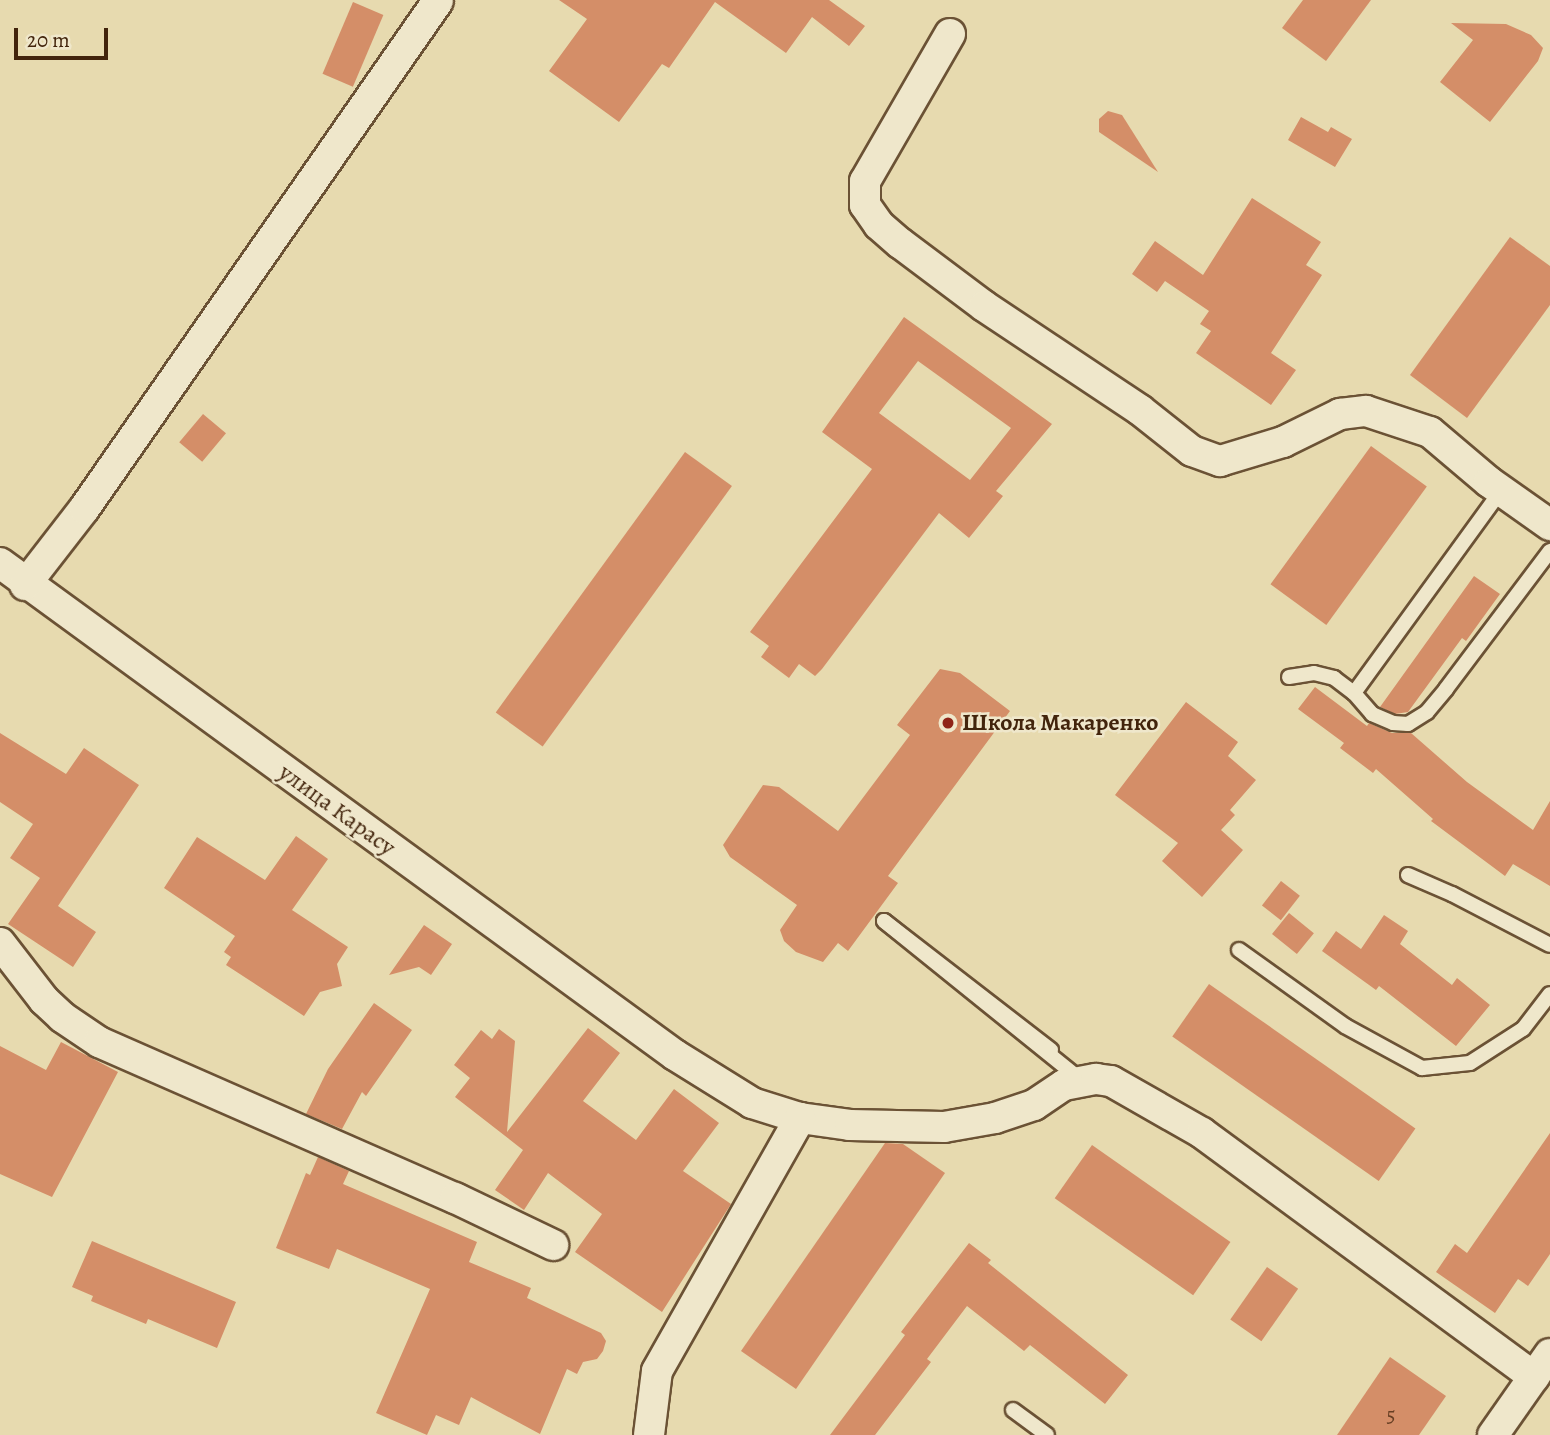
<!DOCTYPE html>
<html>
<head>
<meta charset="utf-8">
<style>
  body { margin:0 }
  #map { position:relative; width:1550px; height:1435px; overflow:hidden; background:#e7daaf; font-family:Alegreya,serif }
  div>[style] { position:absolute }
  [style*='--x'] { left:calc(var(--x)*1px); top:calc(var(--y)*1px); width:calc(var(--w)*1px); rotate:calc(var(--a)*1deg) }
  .building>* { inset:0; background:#d48e68; transform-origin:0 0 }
  .roads { filter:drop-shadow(2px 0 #6b5235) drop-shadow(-2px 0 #6b5235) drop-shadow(0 2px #6b5235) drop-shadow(0 -2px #6b5235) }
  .service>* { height:14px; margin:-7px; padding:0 7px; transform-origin:7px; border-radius:7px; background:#efe7cb }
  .minor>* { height:30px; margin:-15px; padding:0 15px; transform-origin:15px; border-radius:15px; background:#efe7cb }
  .dots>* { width:19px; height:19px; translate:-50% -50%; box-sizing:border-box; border:4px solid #efe7cb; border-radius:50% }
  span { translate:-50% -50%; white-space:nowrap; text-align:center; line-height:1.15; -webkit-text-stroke:5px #efe7cb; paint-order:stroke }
  .number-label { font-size:21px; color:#663e23 }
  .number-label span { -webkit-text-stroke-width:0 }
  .poi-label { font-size:24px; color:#42240c; font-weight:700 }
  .left { translate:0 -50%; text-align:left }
  .street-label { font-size:24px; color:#42240c }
  .scale { position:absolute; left:14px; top:28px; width:94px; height:32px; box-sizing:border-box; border:4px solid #42240c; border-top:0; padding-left:9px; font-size:21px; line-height:24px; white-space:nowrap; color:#42240c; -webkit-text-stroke:5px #efe7cb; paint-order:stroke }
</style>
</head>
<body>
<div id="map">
  <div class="building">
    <div style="clip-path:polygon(559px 0,829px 0,865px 26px,849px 46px,812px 17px,786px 53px,715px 2px,669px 68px,662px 64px,619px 122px,549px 71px,587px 19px)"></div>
    <div style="clip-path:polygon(1303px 0,1371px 0,1326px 61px,1282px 28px)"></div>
    <div style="left:353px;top:2px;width:33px;height:78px;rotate:23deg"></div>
    <div style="clip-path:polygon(1451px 23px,1506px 24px,1531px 35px,1543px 48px,1538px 61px,1490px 122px,1440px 82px,1473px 40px)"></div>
    <div style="clip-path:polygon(1108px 111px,1122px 115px,1158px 172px,1099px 132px,1099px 119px)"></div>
    <div style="clip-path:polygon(1301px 117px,1328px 132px,1331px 127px,1352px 139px,1335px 167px,1288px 140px)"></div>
    <div style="clip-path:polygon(1252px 198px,1321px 242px,1306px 265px,1322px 275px,1271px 353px,1296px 370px,1271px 405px,1196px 353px,1211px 331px,1200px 324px,1209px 311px,1165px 281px,1157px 292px,1132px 274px,1155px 241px,1203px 275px)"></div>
    <div style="clip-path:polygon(1510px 237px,1550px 266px,1550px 305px,1467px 418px,1410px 375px)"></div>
    <div style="clip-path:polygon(evenodd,904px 317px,1052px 424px,996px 491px,1003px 496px,969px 538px,939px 513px,822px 669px,815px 676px,799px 664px,789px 678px,761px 657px,769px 646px,750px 632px,872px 469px,822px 432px,904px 317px,918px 361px,1011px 428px,970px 480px,879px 413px,918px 361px)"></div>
    <div style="left:203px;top:414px;width:30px;height:37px;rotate:40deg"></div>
    <div style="left:1371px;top:446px;width:69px;height:171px;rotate:36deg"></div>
    <div style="left:685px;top:452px;width:58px;height:322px;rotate:36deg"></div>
    <div style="clip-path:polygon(1474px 576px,1500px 594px,1466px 641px,1462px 638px,1408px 712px,1395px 714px,1380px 707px)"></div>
    <div style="clip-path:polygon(940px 669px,960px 673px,1010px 711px,888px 876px,898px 883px,848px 951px,838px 943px,823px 962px,796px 952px,784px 941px,780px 930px,797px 905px,730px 857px,723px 845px,763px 785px,779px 787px,838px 831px,910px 735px,897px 725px)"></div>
    <div style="clip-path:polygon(1315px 687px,1367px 726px,1369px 723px,1392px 733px,1411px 733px,1467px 782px,1533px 830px,1550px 801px,1550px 886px,1513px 864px,1505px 876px,1431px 821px,1433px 819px,1376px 769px,1373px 773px,1340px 748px,1344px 743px,1298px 709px)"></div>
    <div style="clip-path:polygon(1186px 702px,1238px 742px,1228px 756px,1256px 780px,1230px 810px,1235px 815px,1221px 830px,1243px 850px,1202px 897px,1162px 861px,1178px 843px,1115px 795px)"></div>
    <div style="clip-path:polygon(0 733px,66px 774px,84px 748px,139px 785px,58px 906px,96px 932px,73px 967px,8px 924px,40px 878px,10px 858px,33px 824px,0 802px)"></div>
    <div style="clip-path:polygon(296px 836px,328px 859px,292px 910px,348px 947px,337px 964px,342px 986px,320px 992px,304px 1016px,226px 965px,231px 957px,224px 952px,235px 936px,164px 888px,197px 837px,265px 880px)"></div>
    <div style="left:1281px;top:881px;width:24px;height:31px;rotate:38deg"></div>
    <div style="left:1289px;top:913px;width:32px;height:27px;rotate:39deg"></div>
    <div style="clip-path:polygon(1384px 915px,1408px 931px,1400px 944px,1452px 985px,1457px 978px,1490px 1005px,1456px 1046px,1379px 986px,1376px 990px,1322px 951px,1336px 931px,1361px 949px)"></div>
    <div style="clip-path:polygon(424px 925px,452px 944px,431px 975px,419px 967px,389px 975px)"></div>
    <div style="left:1209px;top:984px;width:252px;height:64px;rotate:35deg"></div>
    <div style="clip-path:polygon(374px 1003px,412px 1030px,366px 1096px,362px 1092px,342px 1129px,306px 1114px,328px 1069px)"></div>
    <div style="clip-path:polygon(588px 1028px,620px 1053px,583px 1101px,636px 1140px,674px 1089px,719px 1123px,683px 1171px,731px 1204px,662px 1312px,575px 1252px,602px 1214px,548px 1173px,524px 1210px,495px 1190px,523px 1150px,455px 1097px,470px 1078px,454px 1065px,481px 1030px,492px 1039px,499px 1029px,515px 1041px,507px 1132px)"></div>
    <div style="clip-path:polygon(61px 1042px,118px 1072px,52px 1197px,0 1174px,0 1046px,46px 1070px)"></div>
    <div style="clip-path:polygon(1550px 1133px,1550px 1254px,1528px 1286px,1518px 1279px,1495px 1313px,1436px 1272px,1455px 1244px,1467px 1253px)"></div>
    <div style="clip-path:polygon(885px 1143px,903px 1144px,945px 1173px,796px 1389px,741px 1351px)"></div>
    <div style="left:1092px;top:1145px;width:169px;height:65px;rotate:35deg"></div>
    <div style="clip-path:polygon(318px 1157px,349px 1171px,343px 1184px,477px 1242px,469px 1262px,531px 1288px,527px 1298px,601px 1333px,606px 1341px,603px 1351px,597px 1359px,583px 1362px,577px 1374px,567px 1369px,540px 1434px,471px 1397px,459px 1425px,436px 1415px,427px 1435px,376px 1413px,430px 1289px,337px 1249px,329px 1269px,276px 1248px,306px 1173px,310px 1175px)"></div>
    <div style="clip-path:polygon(92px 1241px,236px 1302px,217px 1348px,148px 1319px,146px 1324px,91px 1301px,93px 1296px,72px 1287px)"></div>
    <div style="clip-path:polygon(969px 1243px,991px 1260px,988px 1263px,1128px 1375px,1105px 1404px,1030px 1345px,1024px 1351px,967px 1306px,927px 1359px,931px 1362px,875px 1435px,830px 1435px,905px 1335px,901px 1332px)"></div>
    <div style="left:1267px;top:1267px;width:38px;height:64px;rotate:35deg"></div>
    <div style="clip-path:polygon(1390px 1357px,1446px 1396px,1419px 1435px,1337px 1435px)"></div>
  </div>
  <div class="roads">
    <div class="service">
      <div style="--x:1289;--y:677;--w:25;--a:-9"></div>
      <div style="--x:1314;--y:673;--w:21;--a:14"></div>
      <div style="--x:1334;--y:678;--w:25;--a:37"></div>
      <div style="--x:1354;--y:693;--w:28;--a:49"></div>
      <div style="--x:1372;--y:714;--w:23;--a:23"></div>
      <div style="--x:1393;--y:723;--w:15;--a:4"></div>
      <div style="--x:1408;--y:724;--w:22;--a:-32"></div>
      <div style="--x:1427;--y:712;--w:30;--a:-50"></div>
      <div style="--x:1446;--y:689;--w:173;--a:-53"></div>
      <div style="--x:1354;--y:693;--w:250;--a:-54"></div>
      <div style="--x:1408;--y:875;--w:48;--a:23.4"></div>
      <div style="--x:1452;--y:894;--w:110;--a:27.5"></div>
      <div style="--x:1239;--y:950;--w:130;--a:35.6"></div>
      <div style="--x:1345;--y:1026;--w:88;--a:28.6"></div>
      <div style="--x:1422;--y:1068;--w:48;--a:-5.9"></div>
      <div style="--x:1470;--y:1063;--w:63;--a:-32.7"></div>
      <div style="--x:1523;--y:1029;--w:44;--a:-52.4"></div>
      <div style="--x:1051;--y:1050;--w:211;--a:-142.3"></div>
      <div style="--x:884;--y:921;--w:253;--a:38.9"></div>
      <div style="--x:1013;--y:1410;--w:42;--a:36.3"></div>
    </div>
    <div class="minor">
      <div style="--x:950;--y:34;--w:170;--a:120"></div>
      <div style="--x:865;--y:181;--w:24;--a:90"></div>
      <div style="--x:865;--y:205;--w:24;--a:55"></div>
      <div style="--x:879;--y:225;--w:28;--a:41"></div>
      <div style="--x:900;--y:243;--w:105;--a:36.9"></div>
      <div style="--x:984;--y:306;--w:187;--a:33.7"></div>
      <div style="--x:1140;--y:410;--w:66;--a:38.3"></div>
      <div style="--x:1192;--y:451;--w:30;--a:20"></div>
      <div style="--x:1220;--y:461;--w:66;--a:-16.8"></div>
      <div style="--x:1283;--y:442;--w:64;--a:-26.2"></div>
      <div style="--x:1340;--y:414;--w:26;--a:-7"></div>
      <div style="--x:1366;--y:411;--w:67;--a:18.2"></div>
      <div style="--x:1430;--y:432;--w:77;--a:40.3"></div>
      <div style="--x:1489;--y:482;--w:75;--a:35.2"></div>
      <div style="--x:0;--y:563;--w:835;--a:36.09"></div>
      <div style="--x:675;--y:1055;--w:91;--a:31.9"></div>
      <div style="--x:752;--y:1103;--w:50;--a:17.4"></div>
      <div style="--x:800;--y:1118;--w:50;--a:8"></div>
      <div style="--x:850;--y:1125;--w:94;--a:1.2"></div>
      <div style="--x:944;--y:1127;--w:52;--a:-10"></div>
      <div style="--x:995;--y:1118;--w:41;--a:-18.4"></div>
      <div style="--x:1034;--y:1105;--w:36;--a:-34"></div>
      <div style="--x:1064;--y:1085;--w:33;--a:-11"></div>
      <div style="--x:1096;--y:1079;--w:15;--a:8"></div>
      <div style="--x:1111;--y:1081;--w:105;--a:29.7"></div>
      <div style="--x:1202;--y:1133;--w:412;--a:36.3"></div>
      <div style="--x:25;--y:585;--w:96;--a:-52.2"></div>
      <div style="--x:84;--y:509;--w:619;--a:-55.13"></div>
      <div style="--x:0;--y:943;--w:72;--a:52.3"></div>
      <div style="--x:44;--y:1000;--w:25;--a:43"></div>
      <div style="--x:62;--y:1017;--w:45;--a:34"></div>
      <div style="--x:99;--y:1042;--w:389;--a:23.7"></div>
      <div style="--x:455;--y:1198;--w:109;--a:25.6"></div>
      <div style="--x:649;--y:1435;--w:64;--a:-82.9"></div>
      <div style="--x:657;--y:1371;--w:291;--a:-60.5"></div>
      <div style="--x:1493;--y:1435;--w:99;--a:-54.9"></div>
    </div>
  </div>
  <div class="dots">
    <div style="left:948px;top:723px;background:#8f2418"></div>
  </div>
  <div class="number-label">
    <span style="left:1391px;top:1415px">5</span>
  </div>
  <div class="poi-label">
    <span class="left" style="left:962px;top:723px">Школа Макаренко</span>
  </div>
  <div class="street-label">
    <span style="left:337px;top:810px;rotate:36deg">улица Карасу</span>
  </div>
  <div class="scale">20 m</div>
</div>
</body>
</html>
